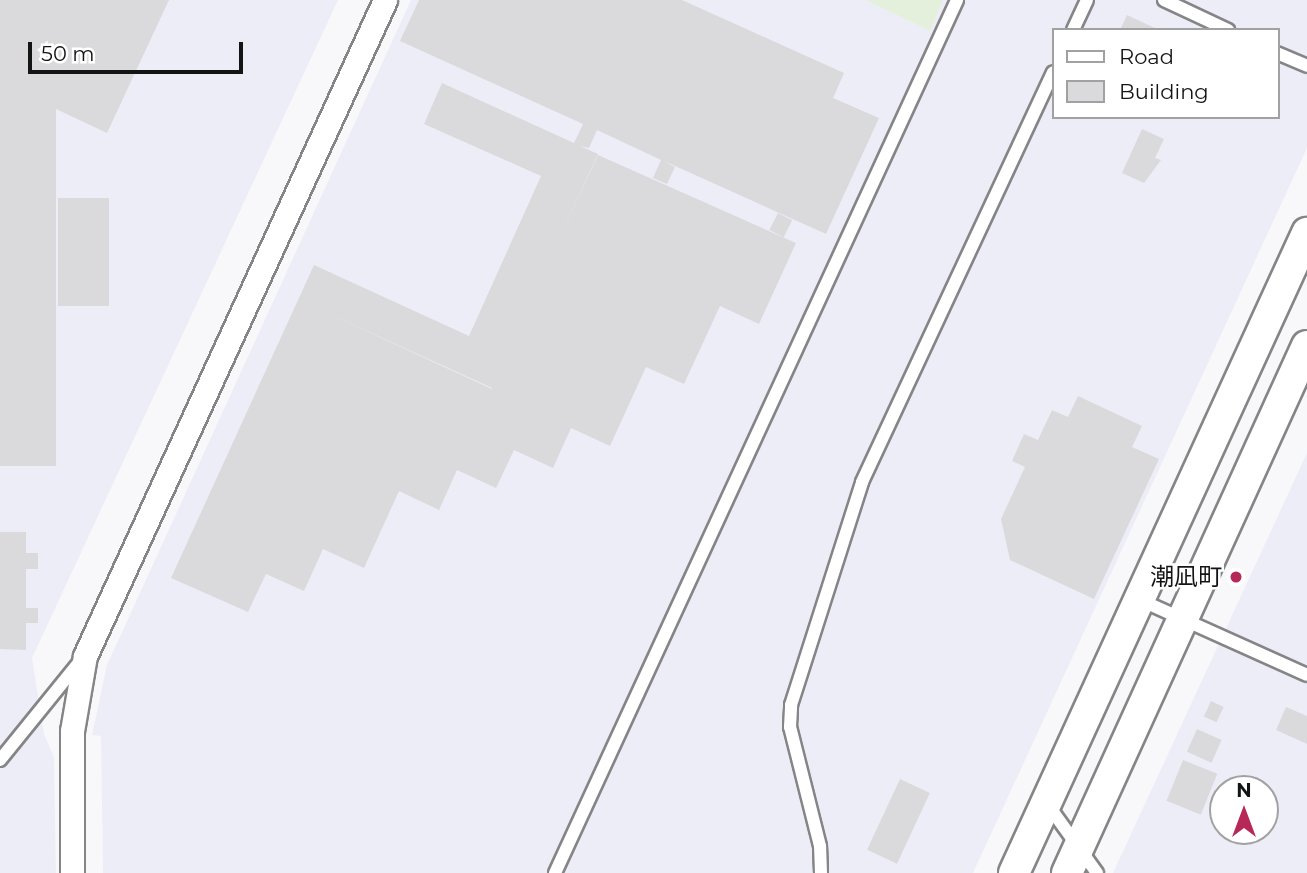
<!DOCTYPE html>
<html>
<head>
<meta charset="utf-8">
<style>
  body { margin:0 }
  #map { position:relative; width:1307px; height:873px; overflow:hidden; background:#f8f8fa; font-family:Montserrat,"Noto Sans JP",sans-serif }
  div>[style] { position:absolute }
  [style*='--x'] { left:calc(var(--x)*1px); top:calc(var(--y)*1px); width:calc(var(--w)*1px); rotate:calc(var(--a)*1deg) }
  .built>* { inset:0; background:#ededf7 }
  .green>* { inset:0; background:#e5f0dc }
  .building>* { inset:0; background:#dadadc; transform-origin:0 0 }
  .roads { filter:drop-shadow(2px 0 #858587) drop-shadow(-2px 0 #858587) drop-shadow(0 2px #858587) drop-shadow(0 -2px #858587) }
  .service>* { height:12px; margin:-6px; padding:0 6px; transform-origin:6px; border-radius:6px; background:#fff }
  .minor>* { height:23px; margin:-11.5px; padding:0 11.5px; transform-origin:11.5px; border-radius:11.5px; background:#fff }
  .tertiary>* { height:30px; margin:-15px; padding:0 15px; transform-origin:15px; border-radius:15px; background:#fff }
  .dots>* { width:19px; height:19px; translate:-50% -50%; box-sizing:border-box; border:4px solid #fff; border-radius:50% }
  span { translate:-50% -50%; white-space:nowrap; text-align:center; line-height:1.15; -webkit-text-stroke:5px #fff; paint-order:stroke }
  .poi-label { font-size:24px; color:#131414 }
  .right { translate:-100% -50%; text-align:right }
  .legend { position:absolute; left:1052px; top:28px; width:228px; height:91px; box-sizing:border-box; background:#fff; border:2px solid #a1a1a1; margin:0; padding:9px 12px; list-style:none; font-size:21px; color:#131414 }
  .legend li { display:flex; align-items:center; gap:14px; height:35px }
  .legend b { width:35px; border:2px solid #a1a1a1 }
  .north { position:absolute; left:1209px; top:775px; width:70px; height:70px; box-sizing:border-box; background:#fff; border:2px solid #a1a1a1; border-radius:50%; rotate:0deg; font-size:19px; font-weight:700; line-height:28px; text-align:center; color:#131414 }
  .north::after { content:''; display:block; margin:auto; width:24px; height:32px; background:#b72859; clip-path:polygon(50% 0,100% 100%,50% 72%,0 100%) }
  .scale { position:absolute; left:28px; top:42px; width:215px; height:32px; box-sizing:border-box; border:4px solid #131414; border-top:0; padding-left:9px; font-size:21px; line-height:24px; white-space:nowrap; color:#131414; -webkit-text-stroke:5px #fff; paint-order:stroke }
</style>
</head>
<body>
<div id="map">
  <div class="built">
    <div style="clip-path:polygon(0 0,338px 0,32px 658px,44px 734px,54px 757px,56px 873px,0 873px)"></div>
    <div style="clip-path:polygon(evenodd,411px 0,865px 0,930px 31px,943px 0,1307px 0,1307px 148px,973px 873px,103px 873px,101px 736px,92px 735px,107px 665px,411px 0,1053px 30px,1277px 30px,1277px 117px,1053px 117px,1053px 30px)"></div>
    <div style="clip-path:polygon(evenodd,1307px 453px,1307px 873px,1113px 873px,1307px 453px,1223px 789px,1265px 789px,1265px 831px,1223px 831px,1223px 789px)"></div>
  </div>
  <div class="green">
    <div style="clip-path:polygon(865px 0,943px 0,930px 31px)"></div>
  </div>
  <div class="building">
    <div style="clip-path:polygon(0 0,169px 0,107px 133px,56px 109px,56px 466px,0 466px)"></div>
    <div style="clip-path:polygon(evenodd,419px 0,682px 0,844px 73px,833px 98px,879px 118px,826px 234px,664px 161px,675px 167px,667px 184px,653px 178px,661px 160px,597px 130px,589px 148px,580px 146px,598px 154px,553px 251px,598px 155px,796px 243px,759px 324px,720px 306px,684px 384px,646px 367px,610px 446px,571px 428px,553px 468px,514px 450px,496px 488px,457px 470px,439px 510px,399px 491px,364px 568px,323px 549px,304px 591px,266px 574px,248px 612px,171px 578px,314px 265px,469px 336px,541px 176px,424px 124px,442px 83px,574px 143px,583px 124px,400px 41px,419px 0,321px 310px,492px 388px,492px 389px,321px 310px)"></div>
    <div style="clip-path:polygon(1127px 15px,1159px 30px,1120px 30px)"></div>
    <div style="clip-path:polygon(1142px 129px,1164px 139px,1155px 158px,1161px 160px,1144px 183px,1122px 173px)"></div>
    <div style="left:58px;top:198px;width:51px;height:108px"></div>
    <div style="left:778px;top:213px;width:16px;height:19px;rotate:27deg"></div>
    <div style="clip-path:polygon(1078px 396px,1142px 426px,1132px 447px,1159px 459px,1094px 599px,1010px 560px,1001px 519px,1025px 467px,1012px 461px,1024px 434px,1038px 440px,1052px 410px,1068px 417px)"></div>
    <div style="clip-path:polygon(0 532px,26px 532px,26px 553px,38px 553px,38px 569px,26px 569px,26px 608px,38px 608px,38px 623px,26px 623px,26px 650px,0 649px)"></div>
    <div style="left:1211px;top:701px;width:14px;height:17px;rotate:25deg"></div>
    <div style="clip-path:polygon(1286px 707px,1307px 716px,1307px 744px,1276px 730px)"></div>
    <div style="left:1197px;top:729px;width:27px;height:25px;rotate:24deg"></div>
    <div style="left:1183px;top:760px;width:37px;height:44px;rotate:22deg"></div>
    <div style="left:900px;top:779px;width:33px;height:78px;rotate:25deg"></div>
  </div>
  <div class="roads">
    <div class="service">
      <div style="--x:1164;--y:0;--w:71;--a:25.1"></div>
      <div style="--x:1073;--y:30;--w:33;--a:-65"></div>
      <div style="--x:1277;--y:53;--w:33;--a:23"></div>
      <div style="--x:1138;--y:599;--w:185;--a:24.2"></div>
      <div style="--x:0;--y:760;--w:129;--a:-51"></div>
      <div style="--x:1048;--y:805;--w:84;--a:54.2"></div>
      <div style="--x:555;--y:873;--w:961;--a:-65.27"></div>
      <div style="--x:821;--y:873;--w:27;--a:-92"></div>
      <div style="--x:820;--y:846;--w:123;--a:-104.1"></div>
      <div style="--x:790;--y:727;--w:22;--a:-87"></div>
      <div style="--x:791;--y:705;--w:234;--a:-72.3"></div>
      <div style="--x:862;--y:482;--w:452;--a:-65"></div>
    </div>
    <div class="minor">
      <div style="--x:72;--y:873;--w:142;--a:-90"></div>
      <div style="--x:72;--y:731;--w:76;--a:-80.2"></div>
      <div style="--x:85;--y:656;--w:721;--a:-65.42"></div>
    </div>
    <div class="tertiary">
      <div style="--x:1014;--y:873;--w:704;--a:-65.4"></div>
      <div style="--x:1067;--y:873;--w:579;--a:-65.52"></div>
    </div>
  </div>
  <div class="dots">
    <div style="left:1236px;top:577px;background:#b72859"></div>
  </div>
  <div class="poi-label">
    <span class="right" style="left:1222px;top:577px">潮凪町</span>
  </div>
  <ul class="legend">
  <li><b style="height:9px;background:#fff"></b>Road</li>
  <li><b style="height:19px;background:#dadadc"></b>Building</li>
  </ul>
  <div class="north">N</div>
  <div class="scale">50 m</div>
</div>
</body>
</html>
